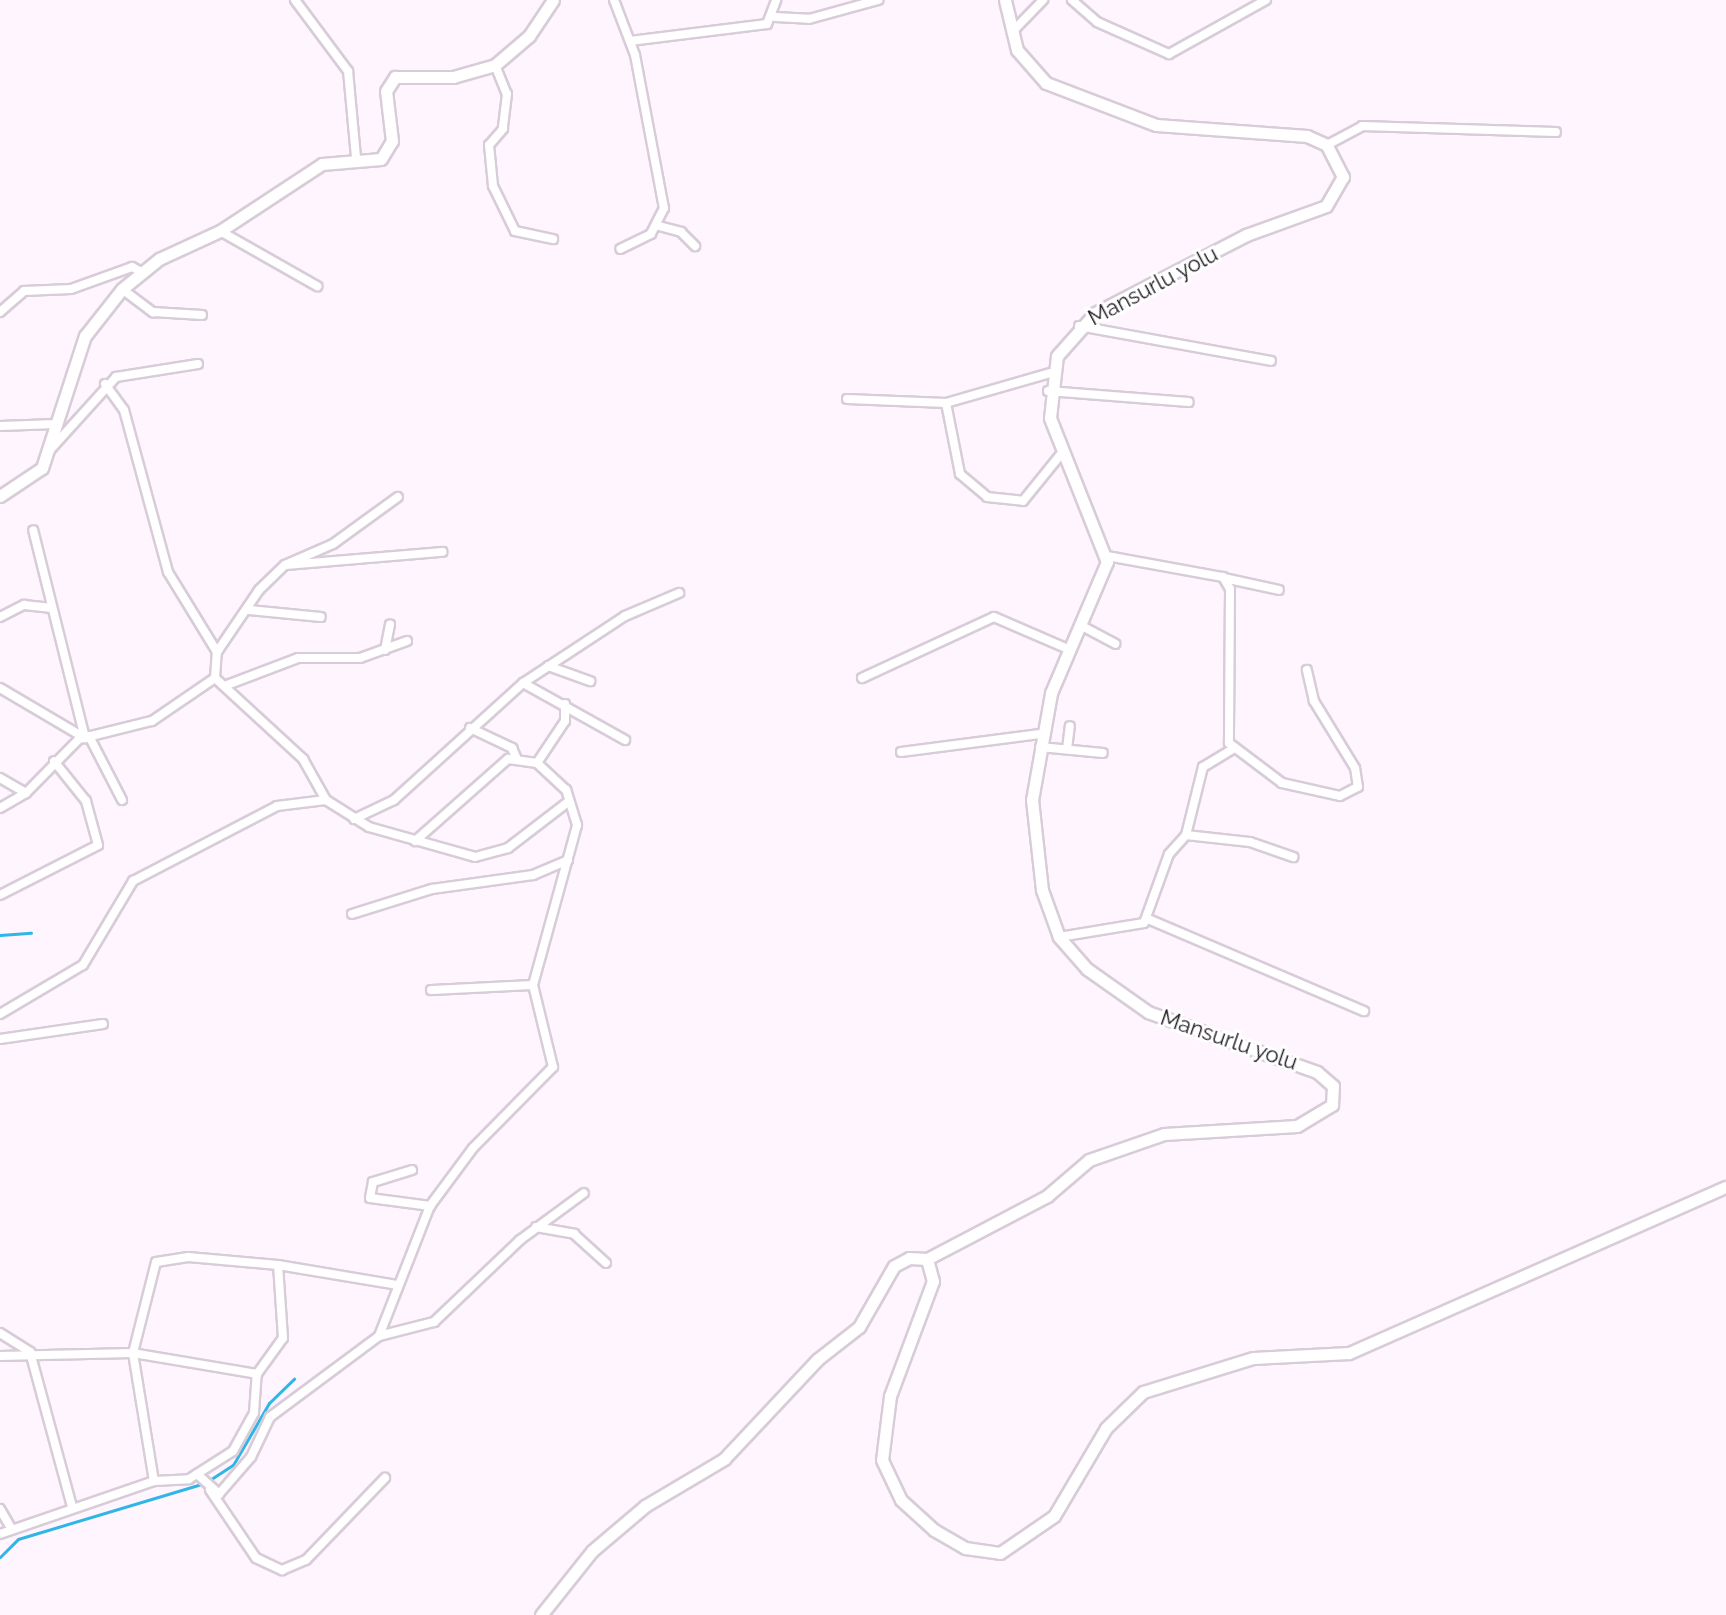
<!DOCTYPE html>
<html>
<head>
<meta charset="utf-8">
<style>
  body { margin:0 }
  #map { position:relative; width:1726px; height:1615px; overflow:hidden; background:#fff5fe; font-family:Raleway,sans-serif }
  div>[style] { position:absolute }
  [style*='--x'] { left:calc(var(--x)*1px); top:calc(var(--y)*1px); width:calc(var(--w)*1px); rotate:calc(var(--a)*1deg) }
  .stream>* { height:3px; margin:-1.5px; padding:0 1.5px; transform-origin:1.5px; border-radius:1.5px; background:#30b6e6 }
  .roads { filter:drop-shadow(2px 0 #d7ccd7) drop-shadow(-2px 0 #d7ccd7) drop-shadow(0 2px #d7ccd7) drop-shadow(0 -2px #d7ccd7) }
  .street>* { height:8px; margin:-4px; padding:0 4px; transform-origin:4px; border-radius:4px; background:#fff }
  .secondary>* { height:11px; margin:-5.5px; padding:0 5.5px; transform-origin:5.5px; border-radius:5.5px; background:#fff }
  span { translate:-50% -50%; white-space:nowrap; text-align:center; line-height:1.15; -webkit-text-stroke:6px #fff; paint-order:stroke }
  .street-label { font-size:22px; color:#211d21 }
</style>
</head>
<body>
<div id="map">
  <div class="stream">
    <div style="--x:0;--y:935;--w:31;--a:-4"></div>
    <div style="--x:0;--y:1557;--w:25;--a:-45"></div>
    <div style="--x:18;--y:1539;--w:195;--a:-16.7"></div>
    <div style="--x:205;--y:1483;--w:33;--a:-33"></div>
    <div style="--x:233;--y:1465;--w:72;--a:-59.9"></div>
    <div style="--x:269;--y:1403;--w:35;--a:-44"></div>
  </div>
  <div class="roads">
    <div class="street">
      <div style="--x:295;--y:0;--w:89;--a:53.3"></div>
      <div style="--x:348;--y:71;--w:86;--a:84.7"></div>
      <div style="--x:614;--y:0;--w:59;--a:69.1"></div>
      <div style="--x:635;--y:55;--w:156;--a:79.3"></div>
      <div style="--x:664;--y:208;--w:29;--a:117"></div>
      <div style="--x:651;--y:234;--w:34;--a:154"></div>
      <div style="--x:1072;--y:0;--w:33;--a:41"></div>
      <div style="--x:1097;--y:22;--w:79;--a:24"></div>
      <div style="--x:1169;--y:54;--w:111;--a:-29.1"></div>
      <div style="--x:775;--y:17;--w:34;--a:3"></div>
      <div style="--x:809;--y:19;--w:72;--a:-15.4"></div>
      <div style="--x:1012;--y:32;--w:45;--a:-45.9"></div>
      <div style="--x:630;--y:41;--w:138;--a:-7.1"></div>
      <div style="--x:767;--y:24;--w:26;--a:-69"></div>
      <div style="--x:495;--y:65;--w:31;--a:68"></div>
      <div style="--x:507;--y:94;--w:35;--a:97"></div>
      <div style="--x:503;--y:129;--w:21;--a:131"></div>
      <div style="--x:489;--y:145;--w:41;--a:84.4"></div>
      <div style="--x:493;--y:186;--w:50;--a:63.9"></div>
      <div style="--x:515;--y:231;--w:39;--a:12"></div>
      <div style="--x:1327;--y:145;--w:40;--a:-28"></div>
      <div style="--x:1362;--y:126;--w:194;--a:1.8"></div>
      <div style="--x:659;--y:226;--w:23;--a:15"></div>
      <div style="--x:681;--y:232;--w:20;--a:45"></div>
      <div style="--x:220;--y:231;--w:112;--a:29.6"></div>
      <div style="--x:122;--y:289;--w:39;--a:37"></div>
      <div style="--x:153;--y:312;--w:49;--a:3.5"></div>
      <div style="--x:0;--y:312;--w:32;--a:-41"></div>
      <div style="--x:24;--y:291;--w:47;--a:-2.4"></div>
      <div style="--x:71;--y:289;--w:65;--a:-19.8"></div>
      <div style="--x:132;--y:267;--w:11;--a:27"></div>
      <div style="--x:1079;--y:326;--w:195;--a:10.3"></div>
      <div style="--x:105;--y:384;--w:32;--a:54"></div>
      <div style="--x:124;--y:410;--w:168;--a:74.8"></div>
      <div style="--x:168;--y:572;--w:94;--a:58.5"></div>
      <div style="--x:1048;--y:391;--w:141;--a:4.5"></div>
      <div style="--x:847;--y:399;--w:99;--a:2.3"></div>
      <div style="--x:946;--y:403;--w:108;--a:-16.1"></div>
      <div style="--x:946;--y:403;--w:72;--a:78.8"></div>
      <div style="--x:960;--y:474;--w:35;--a:40"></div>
      <div style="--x:987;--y:497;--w:36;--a:6"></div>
      <div style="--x:1023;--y:501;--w:60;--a:-51"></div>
      <div style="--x:0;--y:426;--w:56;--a:-2"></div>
      <div style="--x:49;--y:451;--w:100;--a:-47.8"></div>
      <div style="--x:116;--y:377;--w:83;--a:-9"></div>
      <div style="--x:1107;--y:556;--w:118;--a:10.3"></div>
      <div style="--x:1223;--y:577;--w:14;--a:60"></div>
      <div style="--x:1230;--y:589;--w:154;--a:90.4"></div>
      <div style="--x:1229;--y:743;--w:66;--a:37"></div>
      <div style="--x:1282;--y:783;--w:59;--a:12.6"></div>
      <div style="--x:1340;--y:796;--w:20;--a:-27"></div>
      <div style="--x:1358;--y:787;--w:19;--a:-99"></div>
      <div style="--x:1355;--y:768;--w:79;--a:-121.5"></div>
      <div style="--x:1314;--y:701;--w:32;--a:-103"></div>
      <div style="--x:286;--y:565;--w:157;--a:-4.8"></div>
      <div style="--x:1224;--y:578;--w:56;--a:12.3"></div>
      <div style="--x:249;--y:610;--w:72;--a:5.6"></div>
      <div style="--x:0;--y:617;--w:27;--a:-27"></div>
      <div style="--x:24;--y:605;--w:28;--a:6"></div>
      <div style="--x:1080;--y:625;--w:40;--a:28"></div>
      <div style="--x:385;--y:650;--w:26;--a:-79"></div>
      <div style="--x:548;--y:666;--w:45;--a:19.7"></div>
      <div style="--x:215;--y:678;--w:26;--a:-86"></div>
      <div style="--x:217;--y:652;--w:75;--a:-55.9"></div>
      <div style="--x:259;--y:590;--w:36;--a:-44"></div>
      <div style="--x:285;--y:565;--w:52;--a:-23.6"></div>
      <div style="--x:333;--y:544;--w:80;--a:-35.9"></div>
      <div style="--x:862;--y:678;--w:145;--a:-24.8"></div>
      <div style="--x:994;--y:617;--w:81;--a:23.4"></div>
      <div style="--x:523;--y:683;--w:117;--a:29.2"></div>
      <div style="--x:227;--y:685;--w:76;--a:-20.8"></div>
      <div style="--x:298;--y:658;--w:62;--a:0"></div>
      <div style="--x:360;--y:658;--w:50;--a:-19.9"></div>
      <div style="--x:0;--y:688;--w:99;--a:30.5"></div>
      <div style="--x:85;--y:738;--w:214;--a:-104"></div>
      <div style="--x:470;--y:728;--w:47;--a:25.5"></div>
      <div style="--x:512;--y:748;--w:10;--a:66"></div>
      <div style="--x:89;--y:736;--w:72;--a:62.7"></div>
      <div style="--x:1040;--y:747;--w:63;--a:5.4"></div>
      <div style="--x:1067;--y:749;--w:23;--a:-83"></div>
      <div style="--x:901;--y:752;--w:140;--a:-7.4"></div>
      <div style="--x:537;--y:763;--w:50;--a:-56.3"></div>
      <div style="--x:565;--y:721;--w:17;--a:-90"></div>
      <div style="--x:0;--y:778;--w:30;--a:30"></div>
      <div style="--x:0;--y:808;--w:30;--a:-30"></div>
      <div style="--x:26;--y:793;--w:76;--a:-45.5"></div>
      <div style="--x:79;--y:739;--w:75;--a:-13.9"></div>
      <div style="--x:152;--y:721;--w:76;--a:-34.3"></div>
      <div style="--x:215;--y:678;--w:120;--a:42.6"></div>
      <div style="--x:303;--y:759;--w:47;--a:60.7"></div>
      <div style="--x:354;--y:819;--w:44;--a:-25.4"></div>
      <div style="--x:394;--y:800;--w:174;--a:-42.2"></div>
      <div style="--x:523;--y:683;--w:122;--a:-33.3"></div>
      <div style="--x:625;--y:616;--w:59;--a:-23.1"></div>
      <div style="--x:1186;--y:835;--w:70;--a:-76"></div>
      <div style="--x:1203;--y:767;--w:37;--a:-31"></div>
      <div style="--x:0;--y:895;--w:110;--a:-27"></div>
      <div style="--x:98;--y:845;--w:46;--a:-105.3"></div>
      <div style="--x:86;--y:801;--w:51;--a:-128.7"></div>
      <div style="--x:352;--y:914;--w:84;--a:-17.4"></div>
      <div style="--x:432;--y:889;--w:102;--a:-7.9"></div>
      <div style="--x:533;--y:875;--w:38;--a:-23"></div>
      <div style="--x:1148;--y:919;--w:235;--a:23.1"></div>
      <div style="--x:1059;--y:937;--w:86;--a:-9.4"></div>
      <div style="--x:1144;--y:923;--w:73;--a:-70.1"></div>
      <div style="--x:1169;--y:854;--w:25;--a:-48"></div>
      <div style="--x:1186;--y:835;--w:64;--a:6.2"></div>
      <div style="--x:1250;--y:842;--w:46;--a:19.2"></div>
      <div style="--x:431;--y:990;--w:102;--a:-2.8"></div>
      <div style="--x:0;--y:1014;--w:96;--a:-30.6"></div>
      <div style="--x:83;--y:965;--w:98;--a:-59.2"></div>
      <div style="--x:133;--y:881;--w:162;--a:-27.5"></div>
      <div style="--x:277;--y:806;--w:49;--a:-7"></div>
      <div style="--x:326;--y:800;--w:51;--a:32.1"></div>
      <div style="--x:369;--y:827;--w:110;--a:15.8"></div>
      <div style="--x:475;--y:857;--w:34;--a:-15"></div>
      <div style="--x:508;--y:848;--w:76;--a:-37.5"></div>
      <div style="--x:0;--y:1039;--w:104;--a:-8.3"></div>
      <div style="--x:412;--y:1170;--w:41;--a:162.9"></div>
      <div style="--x:373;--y:1182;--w:16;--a:101"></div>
      <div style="--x:370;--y:1198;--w:61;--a:7.6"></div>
      <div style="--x:536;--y:1227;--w:39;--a:10"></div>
      <div style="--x:574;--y:1234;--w:43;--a:42.2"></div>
      <div style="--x:278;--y:1265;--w:122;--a:9.5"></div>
      <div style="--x:0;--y:1333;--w:36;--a:32"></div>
      <div style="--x:30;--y:1352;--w:161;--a:74.8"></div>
      <div style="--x:379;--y:1336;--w:57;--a:-14.3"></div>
      <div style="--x:434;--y:1322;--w:119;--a:-43.6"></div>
      <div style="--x:520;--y:1240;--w:79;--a:-36.3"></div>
      <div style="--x:0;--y:1356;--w:133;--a:-1.3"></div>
      <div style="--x:133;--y:1353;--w:126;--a:9.6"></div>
      <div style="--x:197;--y:1474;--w:30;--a:42"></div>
      <div style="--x:219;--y:1494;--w:49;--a:-49.1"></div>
      <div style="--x:251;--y:1457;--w:44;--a:-64.6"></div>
      <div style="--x:270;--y:1417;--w:136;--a:-36.6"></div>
      <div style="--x:379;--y:1336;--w:140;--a:-68.6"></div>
      <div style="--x:430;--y:1206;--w:72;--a:-53.4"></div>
      <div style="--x:473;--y:1148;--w:114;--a:-45.4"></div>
      <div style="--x:553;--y:1067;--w:84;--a:-103.7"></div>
      <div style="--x:533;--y:985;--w:166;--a:-74.6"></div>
      <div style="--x:577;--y:825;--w:37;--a:-107"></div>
      <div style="--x:566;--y:790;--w:40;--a:-137"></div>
      <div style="--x:537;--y:763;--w:29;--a:-172"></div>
      <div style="--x:508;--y:759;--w:124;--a:138.6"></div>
      <div style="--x:210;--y:1490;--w:82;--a:55.9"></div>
      <div style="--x:256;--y:1558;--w:29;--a:25"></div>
      <div style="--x:282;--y:1570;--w:26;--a:-23"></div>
      <div style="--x:306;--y:1560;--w:114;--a:-46.1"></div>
      <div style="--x:0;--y:1509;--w:22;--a:60"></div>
      <div style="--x:0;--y:1534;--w:163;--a:-19"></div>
      <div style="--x:154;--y:1481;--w:35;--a:-3"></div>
      <div style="--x:189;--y:1479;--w:52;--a:-32.5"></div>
      <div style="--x:233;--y:1451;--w:43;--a:-61.1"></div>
      <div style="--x:254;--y:1413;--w:39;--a:-86"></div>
      <div style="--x:257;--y:1374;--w:44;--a:-54.2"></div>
      <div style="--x:283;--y:1338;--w:73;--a:-93.9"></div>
      <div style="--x:278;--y:1265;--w:90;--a:-174.9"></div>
      <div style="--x:188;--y:1257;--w:32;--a:171"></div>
      <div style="--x:156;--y:1262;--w:94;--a:104.2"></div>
      <div style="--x:133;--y:1353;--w:130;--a:80.7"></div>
    </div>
    <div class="secondary">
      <div style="--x:0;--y:496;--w:50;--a:-33.7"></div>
      <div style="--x:42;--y:468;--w:139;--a:-72"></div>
      <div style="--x:85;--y:336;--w:60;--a:-51.8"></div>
      <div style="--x:122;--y:289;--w:48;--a:-39"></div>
      <div style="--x:159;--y:259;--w:67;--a:-24.7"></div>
      <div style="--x:220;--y:231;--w:122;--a:-33.3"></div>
      <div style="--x:322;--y:164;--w:59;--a:-4.8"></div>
      <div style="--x:381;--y:159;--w:21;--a:-59"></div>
      <div style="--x:392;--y:141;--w:50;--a:-96.8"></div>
      <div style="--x:386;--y:91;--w:17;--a:-57"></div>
      <div style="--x:395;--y:77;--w:58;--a:0"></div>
      <div style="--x:453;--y:77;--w:44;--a:-15.9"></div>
      <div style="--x:495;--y:65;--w:45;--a:-40.5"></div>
      <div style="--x:529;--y:36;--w:43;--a:-56.3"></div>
      <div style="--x:927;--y:1259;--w:136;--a:-27.7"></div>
      <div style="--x:1047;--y:1196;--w:55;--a:-40.6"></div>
      <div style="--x:1089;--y:1160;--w:79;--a:-19.1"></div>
      <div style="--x:1164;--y:1134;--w:133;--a:-3.4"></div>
      <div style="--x:1297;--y:1126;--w:41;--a:-31"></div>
      <div style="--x:1332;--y:1105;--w:19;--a:-87"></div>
      <div style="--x:1333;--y:1086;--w:21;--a:-139"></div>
      <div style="--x:1317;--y:1072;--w:179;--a:-160.5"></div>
      <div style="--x:1148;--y:1012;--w:75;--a:-144.8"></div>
      <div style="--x:1087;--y:969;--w:43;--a:-131.2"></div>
      <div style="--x:1059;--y:937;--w:50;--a:-109.9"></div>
      <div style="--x:1042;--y:890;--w:91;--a:-96.3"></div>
      <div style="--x:1032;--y:800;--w:109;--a:-79.9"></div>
      <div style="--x:1051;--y:693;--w:142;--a:-66.9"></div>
      <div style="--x:1107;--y:562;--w:155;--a:-111.6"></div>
      <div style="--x:1050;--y:418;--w:62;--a:-83.6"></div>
      <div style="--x:1057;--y:356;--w:57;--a:-48.5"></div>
      <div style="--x:1095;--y:313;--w:170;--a:-27.3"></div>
      <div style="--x:1246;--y:235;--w:85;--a:-19.9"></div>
      <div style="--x:1326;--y:206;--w:34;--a:-60"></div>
      <div style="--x:1343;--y:177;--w:36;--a:-117"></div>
      <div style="--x:1327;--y:145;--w:22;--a:-156"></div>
      <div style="--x:1307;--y:136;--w:151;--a:-175.8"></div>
      <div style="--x:1156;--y:125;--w:118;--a:-159.1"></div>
      <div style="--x:1046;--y:83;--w:44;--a:-131.3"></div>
      <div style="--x:1017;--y:50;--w:51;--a:-103.5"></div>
      <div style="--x:541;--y:1615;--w:82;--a:-51.4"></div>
      <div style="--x:592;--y:1551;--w:70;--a:-40.3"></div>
      <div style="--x:645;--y:1506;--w:92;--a:-30.7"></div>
      <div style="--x:724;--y:1459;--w:137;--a:-46.8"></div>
      <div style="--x:818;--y:1359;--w:52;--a:-38"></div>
      <div style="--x:859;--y:1327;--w:70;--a:-60.2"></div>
      <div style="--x:894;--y:1266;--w:17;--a:-28"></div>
      <div style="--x:909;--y:1258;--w:18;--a:3"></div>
      <div style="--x:927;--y:1259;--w:23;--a:75"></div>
      <div style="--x:933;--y:1281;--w:123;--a:110.5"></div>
      <div style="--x:890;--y:1396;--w:64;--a:97.1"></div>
      <div style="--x:882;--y:1460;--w:44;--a:64.6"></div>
      <div style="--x:901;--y:1500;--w:45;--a:42.3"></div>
      <div style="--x:934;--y:1530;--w:36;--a:30"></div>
      <div style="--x:965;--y:1548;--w:35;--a:8"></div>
      <div style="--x:1000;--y:1553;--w:65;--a:-34.4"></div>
      <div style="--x:1054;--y:1516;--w:102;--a:-59.4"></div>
      <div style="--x:1106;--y:1428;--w:52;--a:-44.2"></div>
      <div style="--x:1143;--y:1392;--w:115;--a:-17.2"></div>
      <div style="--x:1253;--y:1358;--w:96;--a:-3"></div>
      <div style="--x:1349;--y:1353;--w:412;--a:-23.8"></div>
    </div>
  </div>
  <div class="street-label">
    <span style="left:1153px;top:286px;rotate:-28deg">Mansurlu yolu</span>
    <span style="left:1229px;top:1040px;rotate:19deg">Mansurlu yolu</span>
  </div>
</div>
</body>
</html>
